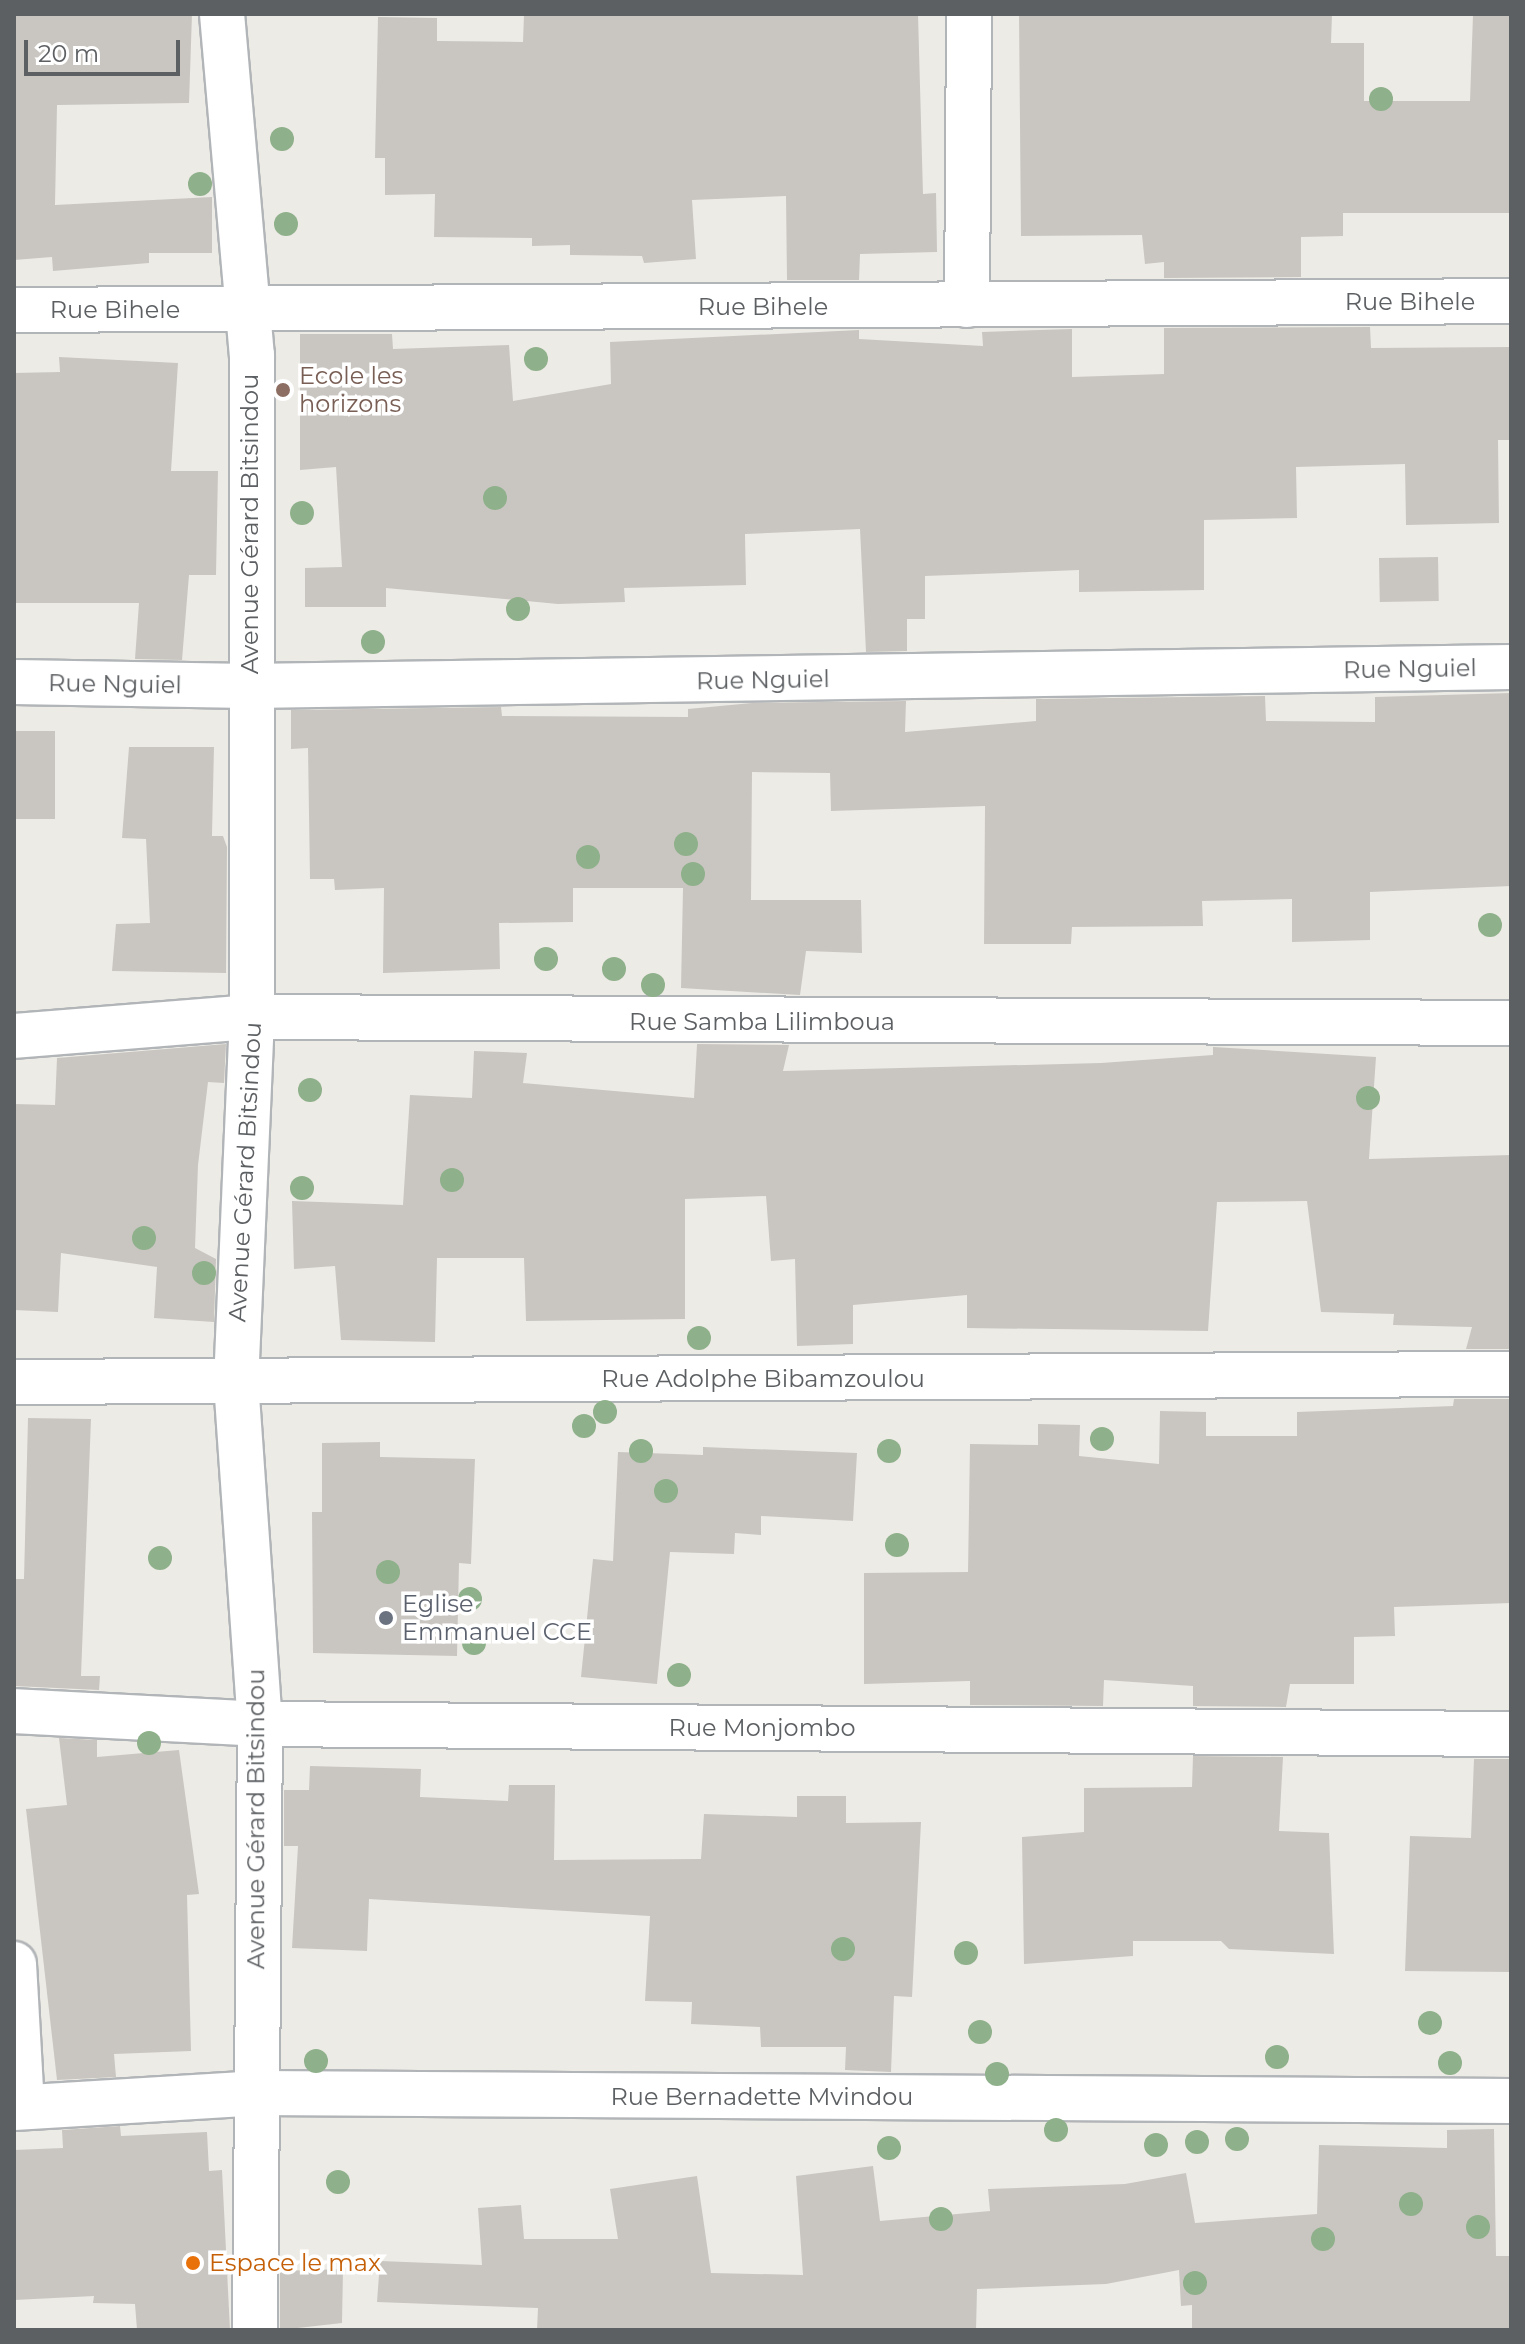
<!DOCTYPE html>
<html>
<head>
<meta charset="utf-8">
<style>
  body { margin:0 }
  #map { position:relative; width:1525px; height:2344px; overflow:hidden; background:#edebe5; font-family:Montserrat,sans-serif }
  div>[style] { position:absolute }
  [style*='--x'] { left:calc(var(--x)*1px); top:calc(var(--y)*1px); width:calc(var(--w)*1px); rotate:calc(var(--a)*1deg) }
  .building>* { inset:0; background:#c9c6c1; transform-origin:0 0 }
  .roads { filter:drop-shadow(2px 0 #b2b5b8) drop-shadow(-2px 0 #b2b5b8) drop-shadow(0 2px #b2b5b8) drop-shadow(0 -2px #b2b5b8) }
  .street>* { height:44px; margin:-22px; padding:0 22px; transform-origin:22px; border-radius:22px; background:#fff }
  .trees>* { width:24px; height:24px; margin:-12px; border-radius:50%; background:#8eb08a }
  .dots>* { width:22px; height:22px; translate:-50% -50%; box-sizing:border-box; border:4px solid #fff; border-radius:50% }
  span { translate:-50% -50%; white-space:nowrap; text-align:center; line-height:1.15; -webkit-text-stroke:7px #fff; paint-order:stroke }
  .street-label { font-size:24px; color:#5d6063 }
  .education-label { font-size:24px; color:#785e54 }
  .left { translate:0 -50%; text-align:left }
  .worship-label { font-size:24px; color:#5b616d }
  .food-label { font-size:24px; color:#c56008 }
  .frame { position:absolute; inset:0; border:16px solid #5d6063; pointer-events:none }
  .scale { position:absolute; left:24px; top:40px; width:156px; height:36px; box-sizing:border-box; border:4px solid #5d6063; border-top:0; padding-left:10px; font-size:24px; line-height:28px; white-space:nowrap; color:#5d6063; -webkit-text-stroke:6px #fff; paint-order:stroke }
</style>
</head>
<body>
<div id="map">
  <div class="building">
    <div style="clip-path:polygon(14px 14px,192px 14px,189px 103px,57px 105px,55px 205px,212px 197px,212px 253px,149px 253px,149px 263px,53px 271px,52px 257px,14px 260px)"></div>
    <div style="clip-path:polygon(524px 14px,918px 14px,923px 194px,936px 193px,937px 252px,860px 254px,859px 280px,787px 280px,786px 196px,692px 200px,696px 259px,644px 263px,642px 256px,570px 255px,570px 245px,532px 246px,532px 238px,434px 237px,435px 194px,385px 195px,385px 158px,375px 158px,378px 17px,437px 18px,437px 41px,523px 42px)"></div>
    <div style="clip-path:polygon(1019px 14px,1332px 14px,1331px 43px,1364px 43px,1364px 101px,1470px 101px,1473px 14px,1511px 14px,1511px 213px,1343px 213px,1343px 236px,1301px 237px,1301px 277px,1164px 278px,1164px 262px,1145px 264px,1142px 235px,1021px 236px)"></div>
    <div style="clip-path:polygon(1370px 327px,1371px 348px,1511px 347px,1511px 440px,1498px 440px,1499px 523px,1406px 525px,1405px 464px,1296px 467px,1297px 518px,1204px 520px,1204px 590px,1079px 592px,1079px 570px,925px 576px,925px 619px,907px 619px,907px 651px,866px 652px,860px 529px,745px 534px,746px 585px,624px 588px,625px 602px,558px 604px,386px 588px,386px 607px,305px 607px,305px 568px,342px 567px,336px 467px,300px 470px,300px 334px,392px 334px,393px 349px,509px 345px,513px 401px,611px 384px,610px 342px,859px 330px,859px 339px,983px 346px,982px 332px,1072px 329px,1072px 377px,1164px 374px,1164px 328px)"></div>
    <div style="clip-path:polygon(59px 357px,178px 363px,171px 471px,218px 471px,216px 575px,189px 575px,182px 660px,135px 659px,139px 603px,14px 603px,14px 373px,60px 372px)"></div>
    <div style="left:1438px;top:557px;width:44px;height:59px;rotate:89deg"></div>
    <div style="clip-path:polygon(1511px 693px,1511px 886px,1370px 892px,1370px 940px,1292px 942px,1292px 899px,1202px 901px,1203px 926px,1072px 927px,1071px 944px,984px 944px,985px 806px,831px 811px,830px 773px,752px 772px,751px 900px,861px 900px,862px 953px,806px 951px,800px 995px,681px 988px,683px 888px,573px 888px,573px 922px,499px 923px,500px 969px,383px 973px,384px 888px,335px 890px,334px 879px,310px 879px,308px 748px,291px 749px,291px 710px,501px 707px,502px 716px,688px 717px,688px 709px,752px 703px,906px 701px,905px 732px,1036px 721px,1036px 699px,1265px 696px,1266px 721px,1375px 722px,1375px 697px)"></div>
    <div style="left:14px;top:731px;width:41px;height:88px"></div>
    <div style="clip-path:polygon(129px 747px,214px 747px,212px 836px,223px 836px,227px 847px,226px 973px,112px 971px,116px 924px,150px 923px,146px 839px,122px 838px)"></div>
    <div style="clip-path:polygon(226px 1044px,224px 1083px,208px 1082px,198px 1165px,195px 1248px,216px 1259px,214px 1322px,154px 1318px,157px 1267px,61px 1253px,58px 1312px,14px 1310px,14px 1104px,55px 1105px,57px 1058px)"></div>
    <div style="clip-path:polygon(697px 1044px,789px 1045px,783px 1071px,1101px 1063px,1213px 1055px,1213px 1047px,1376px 1057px,1369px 1159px,1511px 1155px,1511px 1349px,1466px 1349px,1472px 1327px,1393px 1325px,1394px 1314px,1321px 1312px,1307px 1201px,1217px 1202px,1208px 1331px,967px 1328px,967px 1295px,853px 1305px,853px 1344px,797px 1346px,795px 1259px,771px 1261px,766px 1196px,685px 1199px,685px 1319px,526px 1321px,524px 1258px,437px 1258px,435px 1342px,341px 1340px,335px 1266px,294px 1269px,292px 1201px,403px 1205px,410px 1095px,472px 1098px,474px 1051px,527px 1053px,523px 1083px,694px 1098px)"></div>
    <div style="clip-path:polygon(1454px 1399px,1511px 1399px,1511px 1603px,1394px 1607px,1395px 1636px,1354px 1637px,1354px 1684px,1290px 1684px,1286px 1707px,1193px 1706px,1193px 1686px,1104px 1680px,1103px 1706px,970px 1705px,970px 1681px,864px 1684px,864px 1573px,968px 1572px,970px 1444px,1038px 1445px,1038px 1424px,1080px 1425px,1079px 1456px,1159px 1464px,1160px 1411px,1206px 1412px,1206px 1436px,1297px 1436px,1297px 1412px,1453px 1406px)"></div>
    <div style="clip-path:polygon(28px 1418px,91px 1419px,81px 1676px,100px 1676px,99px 1690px,14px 1686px,14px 1579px,24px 1579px)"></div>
    <div style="clip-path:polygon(380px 1442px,380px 1457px,475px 1459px,471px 1564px,459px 1563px,457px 1656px,313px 1653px,312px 1512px,322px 1512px,322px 1443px)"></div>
    <div style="clip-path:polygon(703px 1447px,857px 1453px,853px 1521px,761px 1516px,761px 1535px,735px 1533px,734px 1554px,670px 1552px,657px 1684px,581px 1677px,593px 1559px,613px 1561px,618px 1452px,703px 1455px)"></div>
    <div style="clip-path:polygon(59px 1738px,97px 1740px,97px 1757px,179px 1750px,199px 1894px,187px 1895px,191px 2051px,114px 2054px,116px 2077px,57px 2080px,26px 1809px,67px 1805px)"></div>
    <div style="clip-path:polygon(1193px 1756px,1283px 1757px,1279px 1831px,1329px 1833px,1334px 1954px,1229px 1949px,1221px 1941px,1133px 1941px,1133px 1956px,1024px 1964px,1022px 1837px,1084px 1832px,1084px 1788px,1192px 1787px)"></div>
    <div style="clip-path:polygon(1474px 1759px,1511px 1759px,1511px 1972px,1405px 1971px,1410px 1836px,1471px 1838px)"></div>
    <div style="clip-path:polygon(310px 1766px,421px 1769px,420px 1797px,508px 1801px,509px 1785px,555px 1785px,554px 1860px,701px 1859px,704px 1814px,797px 1817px,797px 1796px,846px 1796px,846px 1823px,921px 1822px,912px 1997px,894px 1996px,891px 2072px,845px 2070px,846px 2047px,761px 2047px,760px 2027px,691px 2024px,692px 2002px,645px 2001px,650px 1916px,369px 1899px,367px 1951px,292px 1948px,298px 1846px,284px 1846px,284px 1790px,309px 1790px)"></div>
    <div style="clip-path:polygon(120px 2126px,121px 2136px,207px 2132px,209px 2171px,222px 2170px,230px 2330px,137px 2330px,135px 2304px,93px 2303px,94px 2296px,14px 2300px,14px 2150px,63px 2148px,62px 2130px)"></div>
    <div style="clip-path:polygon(1494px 2129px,1496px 2256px,1511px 2256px,1509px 2330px,1192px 2330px,1192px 2305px,1181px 2306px,1179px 2270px,1106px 2284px,977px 2289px,976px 2330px,537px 2330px,538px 2308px,377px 2302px,380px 2261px,482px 2265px,478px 2208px,521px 2205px,524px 2239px,618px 2239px,610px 2189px,697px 2176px,711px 2273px,803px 2275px,796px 2176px,873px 2166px,880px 2221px,990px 2211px,988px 2189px,1125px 2184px,1186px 2173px,1195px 2223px,1317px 2214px,1319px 2145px,1447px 2148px,1447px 2130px)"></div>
    <div style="clip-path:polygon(343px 2269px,342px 2323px,280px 2330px,280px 2271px)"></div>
  </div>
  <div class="roads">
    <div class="street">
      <div style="--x:222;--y:14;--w:342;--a:85"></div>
      <div style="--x:252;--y:355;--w:662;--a:90"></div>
      <div style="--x:252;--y:1017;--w:365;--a:92.5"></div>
      <div style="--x:236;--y:1382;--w:343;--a:86"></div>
      <div style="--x:260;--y:1724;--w:606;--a:90.47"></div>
      <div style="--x:967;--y:305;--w:291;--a:-89.6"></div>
      <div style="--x:14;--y:310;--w:1497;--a:-0.34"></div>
      <div style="--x:14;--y:682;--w:235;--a:1"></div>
      <div style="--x:249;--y:686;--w:1262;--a:-0.86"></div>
      <div style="--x:14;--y:1036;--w:239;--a:-4.6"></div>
      <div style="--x:252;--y:1017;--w:1259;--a:0.27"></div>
      <div style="--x:14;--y:1382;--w:1497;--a:-0.31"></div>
      <div style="--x:14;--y:1711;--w:246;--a:3"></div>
      <div style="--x:260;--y:1724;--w:1251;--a:0.46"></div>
      <div style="--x:14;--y:1964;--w:143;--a:86.8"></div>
      <div style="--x:14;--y:2108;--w:242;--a:-3.5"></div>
      <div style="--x:256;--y:2093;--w:1255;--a:0.37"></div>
    </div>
  </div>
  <div class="trees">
    <div style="left:1381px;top:99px"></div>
    <div style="left:282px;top:139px"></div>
    <div style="left:200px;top:184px"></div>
    <div style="left:286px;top:224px"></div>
    <div style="left:536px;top:359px"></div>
    <div style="left:495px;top:498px"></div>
    <div style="left:302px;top:513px"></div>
    <div style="left:518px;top:609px"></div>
    <div style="left:373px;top:642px"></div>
    <div style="left:686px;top:844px"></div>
    <div style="left:588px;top:857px"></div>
    <div style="left:693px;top:874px"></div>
    <div style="left:1490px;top:925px"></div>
    <div style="left:546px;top:959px"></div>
    <div style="left:614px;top:969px"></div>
    <div style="left:653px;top:985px"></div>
    <div style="left:310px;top:1090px"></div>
    <div style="left:1368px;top:1098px"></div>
    <div style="left:452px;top:1180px"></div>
    <div style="left:302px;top:1188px"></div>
    <div style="left:144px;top:1238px"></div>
    <div style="left:204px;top:1273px"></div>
    <div style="left:699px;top:1338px"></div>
    <div style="left:605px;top:1412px"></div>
    <div style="left:584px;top:1426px"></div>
    <div style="left:1102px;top:1439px"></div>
    <div style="left:641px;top:1451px"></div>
    <div style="left:889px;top:1451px"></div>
    <div style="left:666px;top:1491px"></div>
    <div style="left:897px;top:1545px"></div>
    <div style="left:160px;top:1558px"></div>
    <div style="left:388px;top:1572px"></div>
    <div style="left:470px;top:1599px"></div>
    <div style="left:474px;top:1643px"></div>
    <div style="left:679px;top:1675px"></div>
    <div style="left:149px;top:1743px"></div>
    <div style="left:843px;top:1949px"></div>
    <div style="left:966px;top:1953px"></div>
    <div style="left:1430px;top:2023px"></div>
    <div style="left:980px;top:2032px"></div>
    <div style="left:1277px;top:2057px"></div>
    <div style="left:316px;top:2061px"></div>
    <div style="left:1450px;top:2063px"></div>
    <div style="left:997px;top:2074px"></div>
    <div style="left:1056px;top:2130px"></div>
    <div style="left:1237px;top:2139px"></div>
    <div style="left:1197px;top:2142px"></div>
    <div style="left:1156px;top:2145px"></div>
    <div style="left:889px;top:2148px"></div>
    <div style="left:338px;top:2182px"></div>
    <div style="left:1411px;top:2204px"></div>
    <div style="left:941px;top:2219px"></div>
    <div style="left:1478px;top:2227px"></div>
    <div style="left:1323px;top:2239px"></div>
    <div style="left:1195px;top:2283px"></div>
  </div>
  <div class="dots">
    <div style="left:283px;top:390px;background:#8d6e63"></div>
    <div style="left:386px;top:1618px;background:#6b7280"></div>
    <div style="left:193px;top:2263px;background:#e8710a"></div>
  </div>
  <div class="street-label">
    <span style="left:1410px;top:302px">Rue Bihele</span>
    <span style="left:763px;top:307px">Rue Bihele</span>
    <span style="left:115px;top:310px">Rue Bihele</span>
    <span style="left:250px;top:524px;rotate:-90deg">Avenue Gérard Bitsindou</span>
    <span style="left:1410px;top:669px;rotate:-1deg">Rue Nguiel</span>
    <span style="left:763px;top:680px;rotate:-1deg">Rue Nguiel</span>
    <span style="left:115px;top:684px;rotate:1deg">Rue Nguiel</span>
    <span style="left:762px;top:1022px">Rue Samba Lilimboua</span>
    <span style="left:245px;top:1172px;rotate:-87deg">Avenue Gérard Bitsindou</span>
    <span style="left:763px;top:1379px">Rue Adolphe Bibamzoulou</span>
    <span style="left:762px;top:1728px">Rue Monjombo</span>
    <span style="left:256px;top:1819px;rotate:-90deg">Avenue Gérard Bitsindou</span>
    <span style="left:762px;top:2097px">Rue Bernadette Mvindou</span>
  </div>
  <div class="education-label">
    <span class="left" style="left:299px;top:390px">Ecole les<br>horizons</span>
  </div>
  <div class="worship-label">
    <span class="left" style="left:402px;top:1618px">Eglise<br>Emmanuel CCE</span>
  </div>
  <div class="food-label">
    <span class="left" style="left:209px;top:2263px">Espace le max</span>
  </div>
  <div class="frame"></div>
  <div class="scale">20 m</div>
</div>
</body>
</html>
